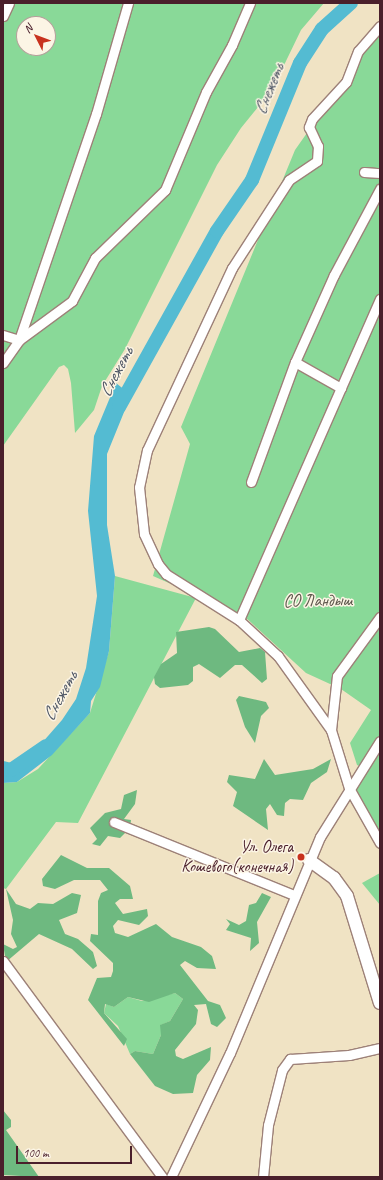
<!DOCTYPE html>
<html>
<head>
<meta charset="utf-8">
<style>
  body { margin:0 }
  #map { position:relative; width:383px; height:1180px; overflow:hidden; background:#f0e3c4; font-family:Caveat,sans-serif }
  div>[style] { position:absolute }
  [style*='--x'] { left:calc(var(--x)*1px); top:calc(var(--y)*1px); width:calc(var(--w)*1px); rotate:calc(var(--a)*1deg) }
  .green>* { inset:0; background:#89d998 }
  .forest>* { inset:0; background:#6eb980 }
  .water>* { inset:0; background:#54bbd2 }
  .river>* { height:14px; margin:-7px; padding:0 7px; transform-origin:7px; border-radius:7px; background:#54bbd2 }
  .roads { filter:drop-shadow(1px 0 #9d8178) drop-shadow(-1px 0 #9d8178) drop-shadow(0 1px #9d8178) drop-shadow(0 -1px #9d8178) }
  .street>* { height:9px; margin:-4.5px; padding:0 4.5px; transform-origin:4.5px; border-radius:4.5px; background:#fff }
  .secondary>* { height:12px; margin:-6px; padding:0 6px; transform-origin:6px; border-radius:6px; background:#fff }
  .dots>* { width:11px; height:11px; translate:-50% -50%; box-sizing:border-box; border:2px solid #fcf5e5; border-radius:50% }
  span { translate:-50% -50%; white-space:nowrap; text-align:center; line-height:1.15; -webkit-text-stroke:3px #fcf5e5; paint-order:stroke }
  .park-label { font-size:17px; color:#5d574c }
  .poi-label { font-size:17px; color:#4a1f2b }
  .right { translate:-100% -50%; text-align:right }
  .water-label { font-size:18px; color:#4e5665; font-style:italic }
  .frame { position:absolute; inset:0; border:4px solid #4a1f2b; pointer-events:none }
  .north { position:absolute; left:16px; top:16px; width:40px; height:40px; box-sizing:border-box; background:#fcf5e5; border:1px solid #b59f9b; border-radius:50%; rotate:312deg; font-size:11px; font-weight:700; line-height:16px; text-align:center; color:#4a1f2b }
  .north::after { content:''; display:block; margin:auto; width:14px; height:18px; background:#c8321e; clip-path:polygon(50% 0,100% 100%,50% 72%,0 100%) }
  .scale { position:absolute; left:16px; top:1146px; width:116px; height:18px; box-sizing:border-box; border:2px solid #4a1f2b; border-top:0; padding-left:5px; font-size:12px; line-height:14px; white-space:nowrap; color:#4a1f2b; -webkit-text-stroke:3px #fcf5e5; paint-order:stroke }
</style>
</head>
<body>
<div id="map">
  <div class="green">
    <div style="clip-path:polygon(evenodd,3px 3px,324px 3px,301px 30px,272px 90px,241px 128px,217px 165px,125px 349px,102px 386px,94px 410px,75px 433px,71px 383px,68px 369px,64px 365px,59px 367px,3px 446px,3px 3px,24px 24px,48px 24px,48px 48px,24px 48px,24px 24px)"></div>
    <div style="clip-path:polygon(380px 29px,380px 845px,354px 792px,366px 769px,357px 765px,350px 743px,371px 710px,341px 689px,306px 673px,244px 616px,153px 576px,190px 444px,181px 427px,295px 150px)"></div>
    <div style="clip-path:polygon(115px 576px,196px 598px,78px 823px,56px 822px,6px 889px,3px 888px,3px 783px,17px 782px,38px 769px,90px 713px,109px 651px)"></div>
    <div style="clip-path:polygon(380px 873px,380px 905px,362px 883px)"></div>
    <div style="clip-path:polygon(175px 993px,183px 999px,170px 1021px,161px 1025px,161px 1035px,153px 1054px,135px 1051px,130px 1054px,118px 1026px,104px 1013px,106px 1004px,114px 1007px,128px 997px,142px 1001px)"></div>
  </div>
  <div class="forest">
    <div style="clip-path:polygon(209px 627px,215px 629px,239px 652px,260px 648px,265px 652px,267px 679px,262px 683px,242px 665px,235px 665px,220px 678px,199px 664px,193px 667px,193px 681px,188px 685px,160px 688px,155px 684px,154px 677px,161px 664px,177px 653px,176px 632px)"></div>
    <div style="clip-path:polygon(239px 696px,266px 702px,269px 708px,261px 716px,255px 743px,245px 727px,236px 700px)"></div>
    <div style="clip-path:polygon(264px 759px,275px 775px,313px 769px,331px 759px,327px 772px,311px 783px,303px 800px,290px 799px,285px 803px,284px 816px,277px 815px,270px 804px,266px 809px,268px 830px,233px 806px,237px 792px,227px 782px,229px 775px,255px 779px)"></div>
    <div style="clip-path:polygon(137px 790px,135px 804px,124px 819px,131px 820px,130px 828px,120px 838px,108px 836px,100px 846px,92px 844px,97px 839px,90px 828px,105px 813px,121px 809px,124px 795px)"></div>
    <div style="clip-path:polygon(61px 855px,87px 868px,109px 868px,130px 886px,133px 899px,120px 899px,115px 903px,123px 914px,147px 909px,148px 916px,139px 925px,118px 920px,113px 926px,115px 933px,128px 937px,156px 924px,172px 937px,201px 947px,212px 956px,216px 969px,197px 968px,185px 961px,180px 965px,208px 1001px,220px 1005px,226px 1018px,217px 1027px,211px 1024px,206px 1004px,194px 1005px,198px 1010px,196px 1024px,175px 1050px,176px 1056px,183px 1059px,211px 1047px,210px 1060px,197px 1075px,193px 1093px,173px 1094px,155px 1086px,130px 1054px,135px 1051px,153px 1054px,161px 1035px,160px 1025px,170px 1021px,183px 999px,175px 993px,149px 1002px,128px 997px,114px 1007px,105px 1004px,104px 1013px,127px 1039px,124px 1046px,88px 1000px,97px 978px,111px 977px,113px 971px,113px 963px,90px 941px,91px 934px,98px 935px,98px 901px,101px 893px,108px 890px,100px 880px,74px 880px,55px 889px,43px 886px,42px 879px)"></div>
    <div style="clip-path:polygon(6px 889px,16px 904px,30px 909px,38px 903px,53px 904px,72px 893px,81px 895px,77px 913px,59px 920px,65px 934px,78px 939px,93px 952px,97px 966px,93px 969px,72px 949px,39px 934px,6px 962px,3px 944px,13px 949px,17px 947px,11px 934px,13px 920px)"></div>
    <div style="clip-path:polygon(262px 893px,271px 897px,257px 922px,259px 943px,250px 951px,251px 938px,226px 930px,230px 924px,226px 919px,239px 925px,246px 921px,249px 905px,256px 903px)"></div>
    <div style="clip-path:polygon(3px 1110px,11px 1120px,11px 1127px,6px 1130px,39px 1177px,3px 1175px)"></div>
  </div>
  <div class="water">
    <div style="clip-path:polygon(116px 383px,131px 395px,107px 454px,107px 525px,115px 576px,109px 651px,100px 687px,91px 701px,90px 713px,52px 755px,17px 782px,3px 783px,3px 772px,27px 760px,62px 720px,76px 699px,86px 668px,97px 596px,88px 511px,94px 436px)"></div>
  </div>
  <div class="river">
    <div style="--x:119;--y:407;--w:201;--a:-60.9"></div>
    <div style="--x:217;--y:231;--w:62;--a:-55.5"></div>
    <div style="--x:252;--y:180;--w:126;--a:-67.7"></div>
    <div style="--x:300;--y:63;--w:40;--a:-57.1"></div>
    <div style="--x:322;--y:29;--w:39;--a:-42"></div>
    <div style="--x:3;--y:768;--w:8;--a:14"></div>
    <div style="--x:11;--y:770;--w:42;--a:-34.4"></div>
  </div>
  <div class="roads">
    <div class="street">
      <div style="--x:3;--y:16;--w:14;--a:-65"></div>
      <div style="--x:380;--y:26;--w:33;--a:131"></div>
      <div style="--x:358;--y:51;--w:33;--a:111"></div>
      <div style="--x:346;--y:82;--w:50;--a:132.6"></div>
      <div style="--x:312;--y:119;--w:9;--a:111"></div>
      <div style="--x:309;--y:127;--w:21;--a:65"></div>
      <div style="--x:318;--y:146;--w:15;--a:94"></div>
      <div style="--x:317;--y:161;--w:34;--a:146"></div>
      <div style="--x:289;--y:180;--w:105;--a:122.9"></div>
      <div style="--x:232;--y:268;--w:201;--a:115"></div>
      <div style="--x:147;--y:450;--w:38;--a:102"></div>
      <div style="--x:139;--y:487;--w:47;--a:83.9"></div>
      <div style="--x:144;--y:534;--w:33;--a:65"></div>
      <div style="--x:158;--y:564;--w:13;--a:51"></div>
      <div style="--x:166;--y:574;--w:86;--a:32.2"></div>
      <div style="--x:239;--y:620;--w:53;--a:42.7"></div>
      <div style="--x:278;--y:656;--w:91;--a:54.4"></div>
      <div style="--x:331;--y:730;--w:61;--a:72.8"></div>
      <div style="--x:349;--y:788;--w:63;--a:60.6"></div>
      <div style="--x:364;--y:172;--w:16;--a:4"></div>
      <div style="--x:3;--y:335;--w:17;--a:17"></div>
      <div style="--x:19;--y:340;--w:239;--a:-71.2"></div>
      <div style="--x:96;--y:114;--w:116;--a:-73.9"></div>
      <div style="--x:295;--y:362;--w:53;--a:29.5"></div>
      <div style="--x:3;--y:363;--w:28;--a:-55"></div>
      <div style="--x:19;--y:340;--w:66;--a:-36.3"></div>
      <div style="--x:72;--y:301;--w:49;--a:-61.9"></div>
      <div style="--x:95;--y:258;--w:98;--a:-44.2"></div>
      <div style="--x:165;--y:190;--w:106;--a:-67.3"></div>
      <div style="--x:206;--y:92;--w:54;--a:-61"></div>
      <div style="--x:232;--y:45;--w:46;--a:-66.8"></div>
      <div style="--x:251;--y:482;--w:128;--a:-69.9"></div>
      <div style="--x:295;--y:362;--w:95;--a:-65.9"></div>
      <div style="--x:334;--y:275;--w:98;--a:-61.9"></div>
      <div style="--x:239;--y:620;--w:351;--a:-66.3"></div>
      <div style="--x:331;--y:730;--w:54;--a:-83.7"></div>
      <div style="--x:337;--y:676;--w:73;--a:-53.9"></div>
      <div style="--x:114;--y:822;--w:194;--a:22.1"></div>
      <div style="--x:3;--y:961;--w:268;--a:53.6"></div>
      <div style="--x:171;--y:1177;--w:137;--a:-64.6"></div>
      <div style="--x:230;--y:1053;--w:234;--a:-67.4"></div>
      <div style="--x:320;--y:837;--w:113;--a:-58"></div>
      <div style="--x:263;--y:1177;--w:52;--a:-84.5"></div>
      <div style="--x:268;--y:1125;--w:57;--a:-75.7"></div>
      <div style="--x:282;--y:1070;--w:14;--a:-54"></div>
      <div style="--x:290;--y:1059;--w:59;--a:-3.9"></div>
      <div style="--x:349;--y:1055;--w:32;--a:-13"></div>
    </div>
    <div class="secondary">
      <div style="--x:309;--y:860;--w:31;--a:36"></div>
      <div style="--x:334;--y:878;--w:22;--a:54"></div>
      <div style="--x:347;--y:896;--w:112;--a:72.9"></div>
    </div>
  </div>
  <div class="dots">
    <div style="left:301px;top:857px;background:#c8321e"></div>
  </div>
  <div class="park-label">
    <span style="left:318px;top:601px">СО Ландыш</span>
  </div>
  <div class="poi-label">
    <span class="right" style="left:293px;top:857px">Ул. Олега<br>Кошевого(конечная)</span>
  </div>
  <div class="water-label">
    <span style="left:269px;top:89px;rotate:-68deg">Снежеть</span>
    <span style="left:116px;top:372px;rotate:-62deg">Снежеть</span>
    <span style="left:60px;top:696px;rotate:-61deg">Снежеть</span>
  </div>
  <div class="frame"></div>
  <div class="north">N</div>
  <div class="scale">100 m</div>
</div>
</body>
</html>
